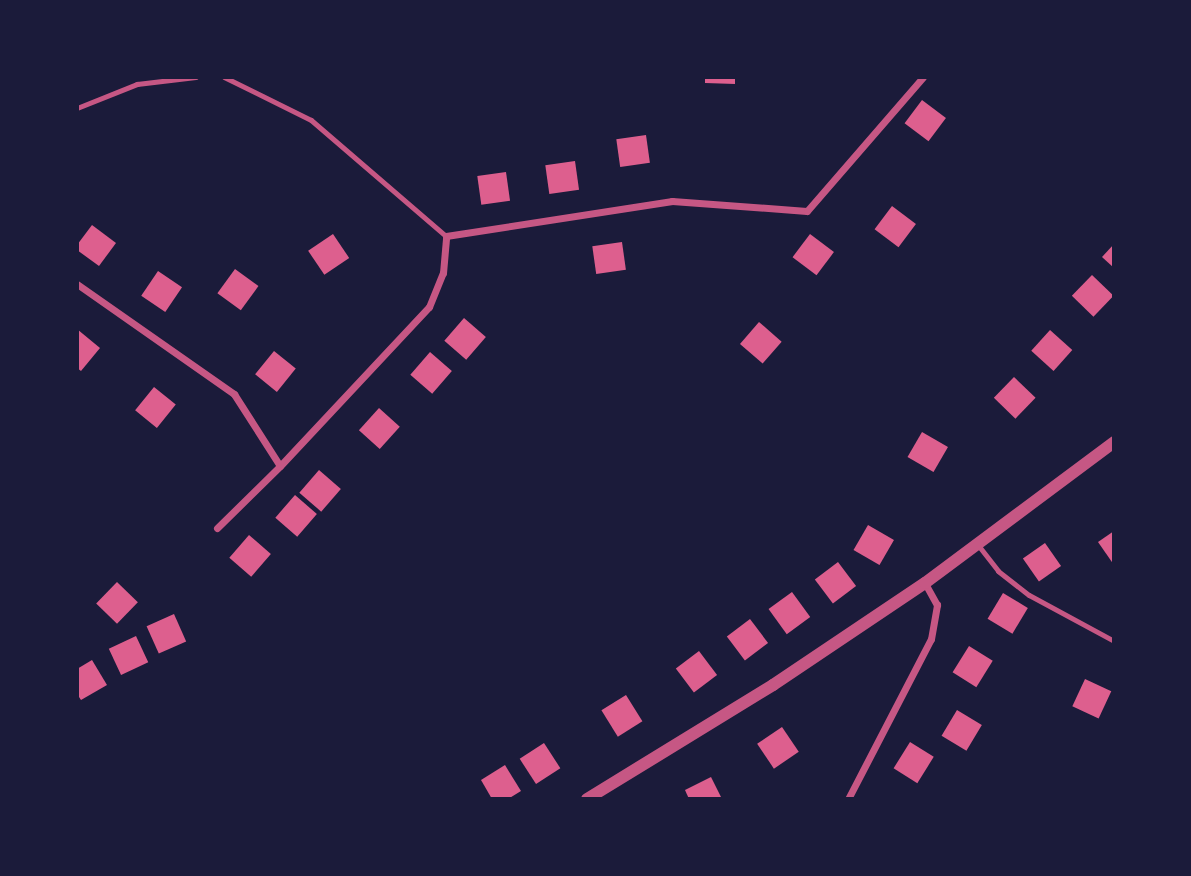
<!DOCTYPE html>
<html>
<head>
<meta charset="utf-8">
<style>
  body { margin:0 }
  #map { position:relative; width:1191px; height:876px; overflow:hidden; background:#1b1b3a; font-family:Ubuntu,sans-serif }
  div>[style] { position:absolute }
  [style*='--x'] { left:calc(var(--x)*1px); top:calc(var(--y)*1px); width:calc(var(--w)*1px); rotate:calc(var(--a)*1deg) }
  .building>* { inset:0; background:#dd5f8e; transform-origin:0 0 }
  .service>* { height:5px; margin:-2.5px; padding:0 2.5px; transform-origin:2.5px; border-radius:2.5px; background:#c65784 }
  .minor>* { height:7px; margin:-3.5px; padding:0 3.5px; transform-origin:3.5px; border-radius:3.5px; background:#c65784 }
  .tertiary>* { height:12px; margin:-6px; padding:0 6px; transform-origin:6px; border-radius:6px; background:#c65784 }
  span { translate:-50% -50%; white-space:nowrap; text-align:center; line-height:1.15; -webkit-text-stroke:5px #1b1b3a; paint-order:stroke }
  .frame { position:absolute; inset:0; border:79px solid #1b1b3a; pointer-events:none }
</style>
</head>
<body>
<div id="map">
  <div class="building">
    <div style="clip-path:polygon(705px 77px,735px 77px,735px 84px,705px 83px)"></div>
    <div style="left:922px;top:100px;width:30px;height:29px;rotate:37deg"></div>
    <div style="left:646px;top:135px;width:28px;height:30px;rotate:82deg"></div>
    <div style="left:575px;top:161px;width:29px;height:30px;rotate:82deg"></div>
    <div style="left:506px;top:172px;width:29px;height:29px;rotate:82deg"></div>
    <div style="left:892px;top:206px;width:30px;height:29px;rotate:37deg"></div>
    <div style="clip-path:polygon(92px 225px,116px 243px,99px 266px,77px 250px,77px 245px)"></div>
    <div style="left:333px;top:234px;width:29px;height:30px;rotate:56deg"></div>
    <div style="left:810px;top:234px;width:30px;height:29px;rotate:37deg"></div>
    <div style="left:622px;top:242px;width:28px;height:30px;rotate:82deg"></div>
    <div style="clip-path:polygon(1114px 244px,1114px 268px,1102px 257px)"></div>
    <div style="left:235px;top:269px;width:29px;height:30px;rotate:36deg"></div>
    <div style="left:158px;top:271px;width:29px;height:30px;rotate:34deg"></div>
    <div style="left:1092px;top:275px;width:30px;height:29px;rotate:44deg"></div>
    <div style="left:464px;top:318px;width:29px;height:30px;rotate:41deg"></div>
    <div style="left:759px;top:322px;width:30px;height:29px;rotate:41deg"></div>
    <div style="clip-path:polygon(77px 329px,100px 348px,81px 371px,77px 368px)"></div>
    <div style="left:1050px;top:330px;width:30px;height:28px;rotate:42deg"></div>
    <div style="left:274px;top:351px;width:28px;height:30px;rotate:39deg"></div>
    <div style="left:430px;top:352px;width:29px;height:30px;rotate:41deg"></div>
    <div style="left:1014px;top:377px;width:30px;height:29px;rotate:44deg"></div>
    <div style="left:154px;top:387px;width:28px;height:30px;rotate:39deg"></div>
    <div style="left:379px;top:408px;width:28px;height:30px;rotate:42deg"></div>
    <div style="left:922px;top:432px;width:30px;height:29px;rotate:30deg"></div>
    <div style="left:319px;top:470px;width:29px;height:30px;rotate:41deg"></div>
    <div style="left:295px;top:495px;width:29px;height:30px;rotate:41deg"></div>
    <div style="left:868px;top:525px;width:30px;height:29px;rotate:30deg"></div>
    <div style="clip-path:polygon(1114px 531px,1114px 565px,1098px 542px)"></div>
    <div style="left:249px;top:535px;width:29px;height:30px;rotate:41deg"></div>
    <div style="left:1045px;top:543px;width:28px;height:27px;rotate:55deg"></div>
    <div style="left:838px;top:562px;width:30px;height:29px;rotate:53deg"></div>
    <div style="left:117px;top:582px;width:29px;height:30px;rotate:44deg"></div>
    <div style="left:792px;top:592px;width:31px;height:29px;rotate:54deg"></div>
    <div style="left:1003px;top:593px;width:29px;height:30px;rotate:31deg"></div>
    <div style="left:174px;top:614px;width:30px;height:30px;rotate:66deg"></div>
    <div style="left:750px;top:619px;width:30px;height:29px;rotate:53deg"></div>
    <div style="left:136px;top:636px;width:29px;height:30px;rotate:65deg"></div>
    <div style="left:969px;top:646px;width:28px;height:31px;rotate:32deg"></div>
    <div style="left:699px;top:651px;width:30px;height:29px;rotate:53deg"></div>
    <div style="clip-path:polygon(92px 660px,107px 685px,81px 700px,77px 694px,77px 669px)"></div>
    <div style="left:1085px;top:679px;width:29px;height:30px;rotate:25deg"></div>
    <div style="left:626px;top:695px;width:31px;height:29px;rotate:58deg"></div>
    <div style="left:957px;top:710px;width:29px;height:30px;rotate:31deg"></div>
    <div style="left:782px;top:727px;width:30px;height:30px;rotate:56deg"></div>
    <div style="left:910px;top:742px;width:28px;height:31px;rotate:32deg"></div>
    <div style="left:544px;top:743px;width:30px;height:29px;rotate:57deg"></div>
    <div style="clip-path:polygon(505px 765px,521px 791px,508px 799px,492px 799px,481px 780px)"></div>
    <div style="clip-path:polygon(711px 777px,722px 799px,689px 799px,685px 790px)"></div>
  </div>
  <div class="service">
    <div style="--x:224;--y:77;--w:97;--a:26.3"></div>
    <div style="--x:311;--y:120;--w:178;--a:40.7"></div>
    <div style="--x:77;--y:108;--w:65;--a:-21.8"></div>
    <div style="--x:137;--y:84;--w:59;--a:-6.8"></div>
    <div style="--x:978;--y:545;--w:33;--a:52"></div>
    <div style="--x:998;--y:571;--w:39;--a:38"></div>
    <div style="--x:1029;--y:595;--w:97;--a:28.4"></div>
  </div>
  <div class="minor">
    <div style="--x:77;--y:284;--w:192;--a:35"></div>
    <div style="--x:234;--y:394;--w:85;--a:57.4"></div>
    <div style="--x:217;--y:528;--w:88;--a:-44.5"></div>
    <div style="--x:280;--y:466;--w:218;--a:-46.9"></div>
    <div style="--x:429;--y:307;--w:37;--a:-68"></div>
    <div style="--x:443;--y:273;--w:37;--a:-85"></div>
    <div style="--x:446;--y:236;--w:229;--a:-8.8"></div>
    <div style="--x:672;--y:201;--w:135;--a:4.2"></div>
    <div style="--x:807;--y:211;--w:177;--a:-49.1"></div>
    <div style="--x:848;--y:799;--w:180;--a:-62.6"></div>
    <div style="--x:931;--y:639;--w:35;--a:-80"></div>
    <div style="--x:937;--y:605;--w:25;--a:-119"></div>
  </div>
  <div class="tertiary">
    <div style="--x:587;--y:799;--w:218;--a:-31.5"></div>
    <div style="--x:773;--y:685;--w:183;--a:-33.9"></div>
    <div style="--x:925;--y:583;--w:236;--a:-36.7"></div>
  </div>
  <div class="frame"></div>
</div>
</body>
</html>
